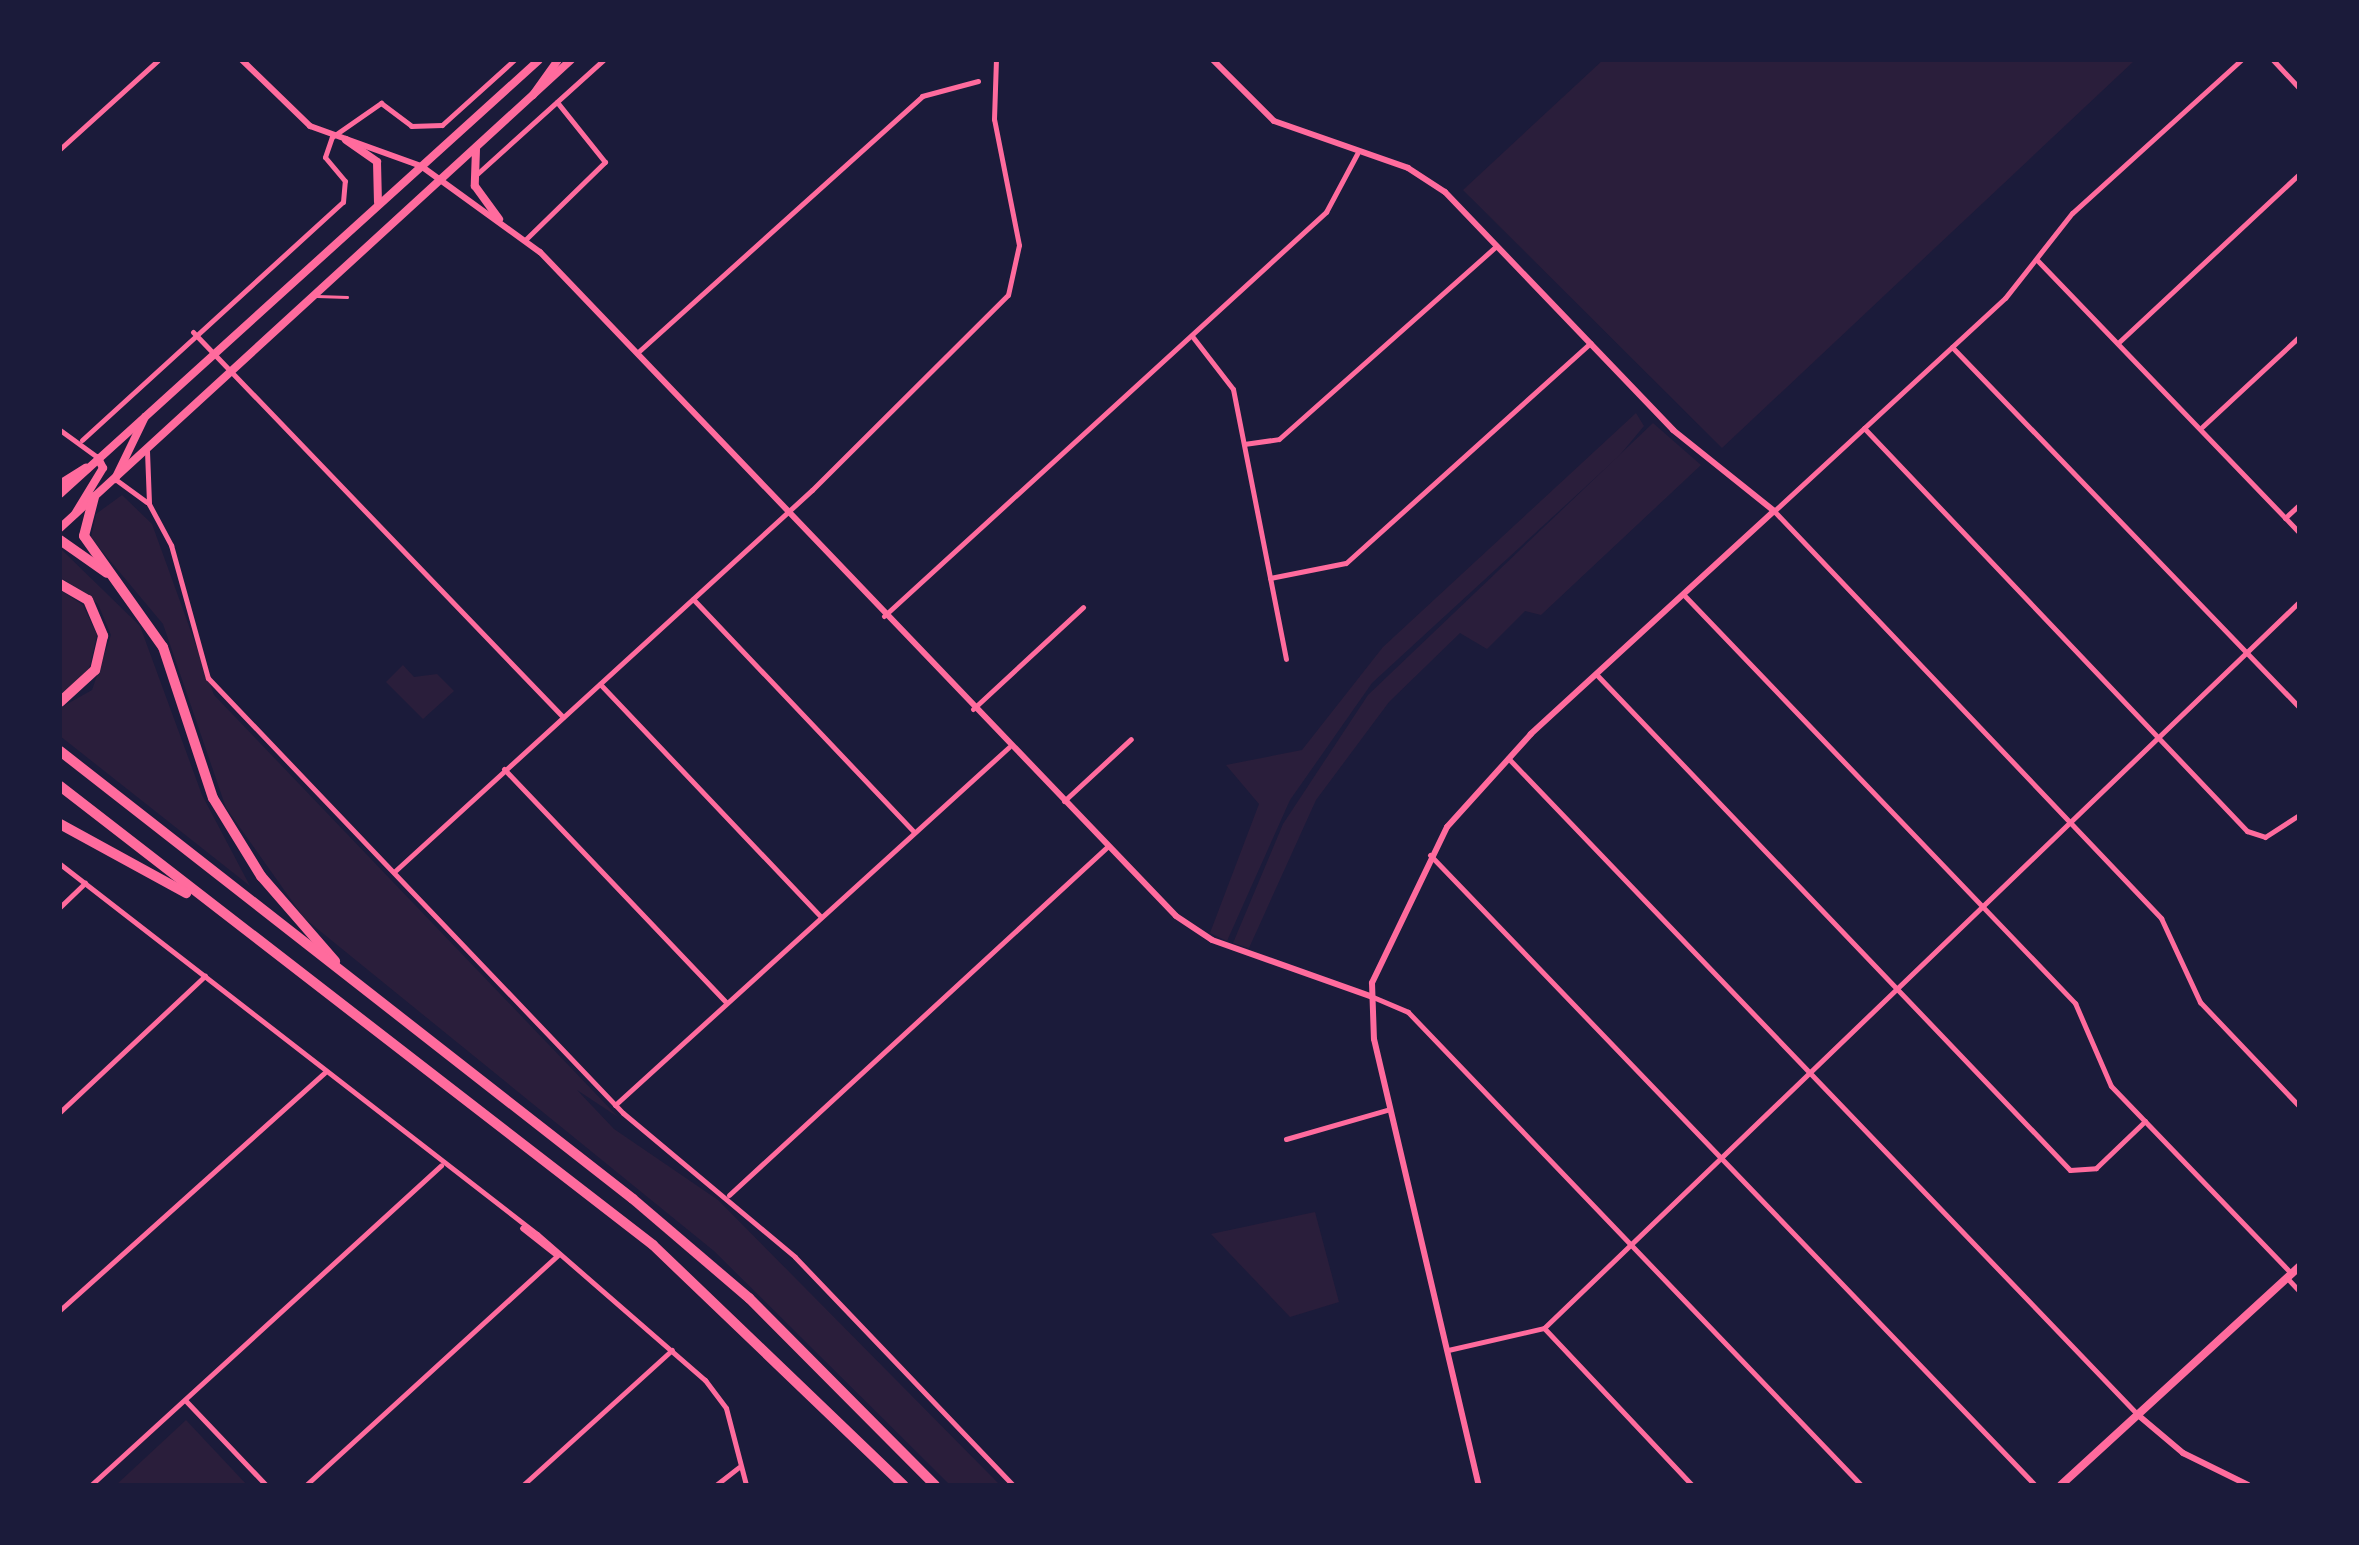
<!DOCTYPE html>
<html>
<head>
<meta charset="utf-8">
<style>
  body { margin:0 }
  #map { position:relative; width:2359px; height:1545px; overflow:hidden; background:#1b1b3a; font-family:"Sofia Sans Condensed",sans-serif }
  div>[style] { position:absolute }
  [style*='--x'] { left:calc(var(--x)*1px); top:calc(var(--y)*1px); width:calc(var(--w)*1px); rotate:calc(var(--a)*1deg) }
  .green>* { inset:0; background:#2a1e3b }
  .service>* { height:2.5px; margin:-1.25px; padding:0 1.25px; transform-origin:1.25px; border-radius:1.25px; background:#ff6b9d }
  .minor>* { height:5px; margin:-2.5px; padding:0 2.5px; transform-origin:2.5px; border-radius:2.5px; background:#ff6b9d }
  .tertiary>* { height:6px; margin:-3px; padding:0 3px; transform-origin:3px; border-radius:3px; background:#ff6b9d }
  .secondary>* { height:8px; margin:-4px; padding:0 4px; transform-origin:4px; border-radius:4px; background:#ff6b9d }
  .primary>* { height:8px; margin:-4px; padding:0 4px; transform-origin:4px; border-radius:4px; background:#ff6b9d }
  .motorway>* { height:10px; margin:-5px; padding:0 5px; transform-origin:5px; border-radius:5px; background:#ff6b9d }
  span { translate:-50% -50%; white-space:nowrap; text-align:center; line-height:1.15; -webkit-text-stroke:8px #1b1b3a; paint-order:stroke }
  .frame { position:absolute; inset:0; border:62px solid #1b1b3a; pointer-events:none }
</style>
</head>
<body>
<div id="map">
  <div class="green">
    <div style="clip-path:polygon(1603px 60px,2135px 60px,1722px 448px,1463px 190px)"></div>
    <div style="clip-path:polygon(1636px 413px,1644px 426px,1619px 456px,1372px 683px,1290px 800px,1227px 941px,1210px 933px,1259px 804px,1226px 765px,1302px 750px,1383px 647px)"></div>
    <div style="clip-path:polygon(1653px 423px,1701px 465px,1541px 615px,1525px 611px,1487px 649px,1460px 633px,1389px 702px,1316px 800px,1249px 948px,1233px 943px,1283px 824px,1368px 695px)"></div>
    <div style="clip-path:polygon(122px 495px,152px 524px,214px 695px,618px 1117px,577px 1090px,614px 1129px,718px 1200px,1000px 1485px,950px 1485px,714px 1251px,304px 918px,226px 808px,163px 624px,91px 538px,96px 514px)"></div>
    <div style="clip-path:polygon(62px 550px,140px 626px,202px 795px,250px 886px,60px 736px,60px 708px,92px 690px,111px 635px,98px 604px,60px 577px)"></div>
    <div style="clip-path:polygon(60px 590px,83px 605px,97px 635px,88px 674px,60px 694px)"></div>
    <div style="clip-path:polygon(403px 665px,414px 677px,437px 674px,454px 691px,423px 719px,386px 682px)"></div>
    <div style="clip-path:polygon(1315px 1212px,1339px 1302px,1290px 1317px,1211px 1234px)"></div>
    <div style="clip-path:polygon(186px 1420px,247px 1485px,116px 1485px)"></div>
  </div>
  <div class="service">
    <div style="--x:317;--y:296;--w:30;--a:2"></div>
  </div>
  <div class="minor">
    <div style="--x:2241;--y:60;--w:228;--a:137.8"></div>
    <div style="--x:2072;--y:213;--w:108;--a:128.2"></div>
    <div style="--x:2005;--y:298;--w:314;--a:137.3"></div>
    <div style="--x:1774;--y:511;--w:562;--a:46.44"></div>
    <div style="--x:2161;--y:918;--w:93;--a:65.1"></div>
    <div style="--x:2200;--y:1002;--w:144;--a:46.4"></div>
    <div style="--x:2273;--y:60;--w:38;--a:47"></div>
    <div style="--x:60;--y:149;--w:132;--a:-42.2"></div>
    <div style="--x:477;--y:174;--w:170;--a:-42.1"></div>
    <div style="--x:525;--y:240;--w:112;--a:-44.3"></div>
    <div style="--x:605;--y:162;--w:77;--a:-128.7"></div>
    <div style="--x:2038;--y:261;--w:376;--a:46.1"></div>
    <div style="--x:193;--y:332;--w:534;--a:46.14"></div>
    <div style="--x:1192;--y:336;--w:67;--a:52.3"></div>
    <div style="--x:1233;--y:389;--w:275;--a:78.9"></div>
    <div style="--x:2119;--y:342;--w:246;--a:-43"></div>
    <div style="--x:1952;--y:347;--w:500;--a:46.05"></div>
    <div style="--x:637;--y:353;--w:384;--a:-42"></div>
    <div style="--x:922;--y:96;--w:58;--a:-15"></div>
    <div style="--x:2202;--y:427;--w:132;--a:-42.9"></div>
    <div style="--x:1864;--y:428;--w:556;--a:46.46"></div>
    <div style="--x:2247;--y:831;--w:19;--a:18"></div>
    <div style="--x:2265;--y:837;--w:40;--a:-32.9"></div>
    <div style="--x:60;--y:430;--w:46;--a:36.1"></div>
    <div style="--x:82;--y:440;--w:353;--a:-42.4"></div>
    <div style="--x:343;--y:202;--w:21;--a:-85"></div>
    <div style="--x:345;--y:181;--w:31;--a:-130"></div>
    <div style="--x:325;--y:157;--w:21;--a:-71"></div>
    <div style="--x:332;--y:137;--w:60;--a:-34.8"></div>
    <div style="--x:381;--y:103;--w:38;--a:37"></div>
    <div style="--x:411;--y:126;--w:31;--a:-2"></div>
    <div style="--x:442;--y:125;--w:97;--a:-42.1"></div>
    <div style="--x:1244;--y:444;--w:35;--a:-8"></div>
    <div style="--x:1279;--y:439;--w:290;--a:-41.6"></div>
    <div style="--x:147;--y:451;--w:53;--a:87.8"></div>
    <div style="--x:149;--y:504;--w:47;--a:61.8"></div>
    <div style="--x:171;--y:545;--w:138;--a:74.5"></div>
    <div style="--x:208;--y:678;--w:601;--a:46.35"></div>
    <div style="--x:623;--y:1113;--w:224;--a:39.9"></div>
    <div style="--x:795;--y:1257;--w:315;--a:46.3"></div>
    <div style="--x:115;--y:479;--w:39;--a:36"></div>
    <div style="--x:2285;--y:518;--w:19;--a:-43"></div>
    <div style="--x:1270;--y:578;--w:77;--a:-11.2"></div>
    <div style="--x:1346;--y:563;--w:329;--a:-42"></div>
    <div style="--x:1683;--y:594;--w:567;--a:46.22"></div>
    <div style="--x:2075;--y:1003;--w:90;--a:66.6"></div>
    <div style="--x:2111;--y:1086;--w:261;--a:46.1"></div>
    <div style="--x:693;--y:599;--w:320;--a:46.5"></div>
    <div style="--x:884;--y:616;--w:599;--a:-42.43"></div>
    <div style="--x:1326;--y:212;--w:66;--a:-61.9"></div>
    <div style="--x:1596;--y:674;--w:686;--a:46.3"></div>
    <div style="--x:2070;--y:1170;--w:26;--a:-4"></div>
    <div style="--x:2096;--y:1168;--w:68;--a:-43.8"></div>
    <div style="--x:600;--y:684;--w:320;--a:46.5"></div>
    <div style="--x:973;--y:709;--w:150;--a:-42.8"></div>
    <div style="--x:1508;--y:758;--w:910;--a:46.2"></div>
    <div style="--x:504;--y:769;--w:322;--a:46.4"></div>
    <div style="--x:1064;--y:801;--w:91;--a:-42.8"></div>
    <div style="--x:1430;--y:855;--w:873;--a:46.16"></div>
    <div style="--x:60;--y:864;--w:604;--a:37.8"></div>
    <div style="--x:537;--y:1234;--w:223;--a:41"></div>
    <div style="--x:705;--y:1380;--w:35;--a:53"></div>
    <div style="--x:726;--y:1408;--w:80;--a:75.4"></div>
    <div style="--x:395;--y:871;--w:565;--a:-42.42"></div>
    <div style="--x:812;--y:490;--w:276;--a:-44.9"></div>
    <div style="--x:1008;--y:295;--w:51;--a:-77.6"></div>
    <div style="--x:1019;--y:245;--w:128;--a:-101.2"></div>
    <div style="--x:994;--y:119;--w:59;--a:-88.1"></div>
    <div style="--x:60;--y:907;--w:35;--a:-44"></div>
    <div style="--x:1373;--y:997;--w:38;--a:23"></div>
    <div style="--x:1408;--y:1012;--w:655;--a:46.24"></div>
    <div style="--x:615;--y:1105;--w:532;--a:-42.26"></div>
    <div style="--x:60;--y:1112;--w:199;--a:-43.2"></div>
    <div style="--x:1286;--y:1139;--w:108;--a:-16.1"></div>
    <div style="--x:729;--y:1195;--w:514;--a:-42.63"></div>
    <div style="--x:522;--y:1228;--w:42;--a:38.2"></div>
    <div style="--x:2287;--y:1278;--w:18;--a:47"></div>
    <div style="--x:60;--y:1310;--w:355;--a:-41.9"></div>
    <div style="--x:1544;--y:1328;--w:216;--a:46.7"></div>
    <div style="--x:1448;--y:1350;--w:98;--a:-12.9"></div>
    <div style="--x:1544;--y:1328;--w:1047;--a:-43.88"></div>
    <div style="--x:185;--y:1400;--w:117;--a:46.4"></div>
    <div style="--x:91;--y:1485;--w:474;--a:-42.4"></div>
    <div style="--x:306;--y:1485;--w:341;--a:-42.4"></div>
    <div style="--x:523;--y:1485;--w:201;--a:-42.2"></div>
    <div style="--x:716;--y:1485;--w:29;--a:-38"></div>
  </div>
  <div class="tertiary">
    <div style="--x:242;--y:60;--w:95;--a:44.1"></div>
    <div style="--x:310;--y:126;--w:118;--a:19.8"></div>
    <div style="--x:421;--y:166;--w:147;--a:35.9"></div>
    <div style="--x:540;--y:252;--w:919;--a:46.23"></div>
    <div style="--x:1176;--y:916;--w:43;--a:33.7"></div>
    <div style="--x:1212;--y:940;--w:168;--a:19.5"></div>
    <div style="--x:1213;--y:60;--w:86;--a:45"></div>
    <div style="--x:1274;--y:121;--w:142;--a:19.3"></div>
    <div style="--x:1408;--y:168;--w:44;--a:33"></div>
    <div style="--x:1445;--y:192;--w:330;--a:46.2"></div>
    <div style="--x:1673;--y:430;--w:129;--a:38.7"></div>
    <div style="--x:1774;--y:511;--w:330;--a:137.5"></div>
    <div style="--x:1531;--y:734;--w:125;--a:132.1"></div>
    <div style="--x:1447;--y:827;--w:173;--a:115.7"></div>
    <div style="--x:1372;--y:983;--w:56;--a:88"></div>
    <div style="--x:1374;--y:1039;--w:458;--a:76.8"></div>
    <div style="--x:2138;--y:1415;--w:59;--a:40.2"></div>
    <div style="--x:2183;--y:1453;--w:72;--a:26.2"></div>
  </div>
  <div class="secondary">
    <div style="--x:2061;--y:1485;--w:323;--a:-42.5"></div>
  </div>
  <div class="primary">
    <div style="--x:533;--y:95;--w:43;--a:-54.5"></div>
    <div style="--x:346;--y:140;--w:38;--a:35"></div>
    <div style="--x:377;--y:162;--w:40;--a:88.6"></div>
    <div style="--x:476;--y:149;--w:37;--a:92"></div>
    <div style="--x:475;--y:186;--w:41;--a:54"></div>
    <div style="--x:115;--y:479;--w:69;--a:-64.2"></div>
    <div style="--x:60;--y:494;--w:646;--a:-42.18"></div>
    <div style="--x:75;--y:514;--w:54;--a:-58.7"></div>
    <div style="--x:103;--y:468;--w:11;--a:-117"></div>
    <div style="--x:60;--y:528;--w:693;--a:-42.49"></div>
  </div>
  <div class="motorway">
    <div style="--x:60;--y:485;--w:31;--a:-32"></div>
    <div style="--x:94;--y:497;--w:40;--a:104.4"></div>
    <div style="--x:84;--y:536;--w:136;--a:54.6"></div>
    <div style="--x:163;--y:647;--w:159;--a:71.7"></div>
    <div style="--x:213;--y:798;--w:92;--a:58.4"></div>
    <div style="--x:261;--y:876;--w:113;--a:49"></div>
    <div style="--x:60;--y:540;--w:57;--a:35.1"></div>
    <div style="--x:60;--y:584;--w:32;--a:30"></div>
    <div style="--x:88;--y:600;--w:39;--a:67"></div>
    <div style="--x:103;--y:636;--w:35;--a:103"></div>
    <div style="--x:95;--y:670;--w:47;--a:137.6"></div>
    <div style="--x:60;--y:751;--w:727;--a:38.02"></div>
    <div style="--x:633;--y:1199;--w:153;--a:40.5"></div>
    <div style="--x:749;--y:1298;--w:264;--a:45.2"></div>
    <div style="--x:60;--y:786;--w:750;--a:37.74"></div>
    <div style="--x:653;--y:1245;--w:347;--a:43.8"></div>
    <div style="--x:60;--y:824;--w:144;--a:28.7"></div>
  </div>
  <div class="frame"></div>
</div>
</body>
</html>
